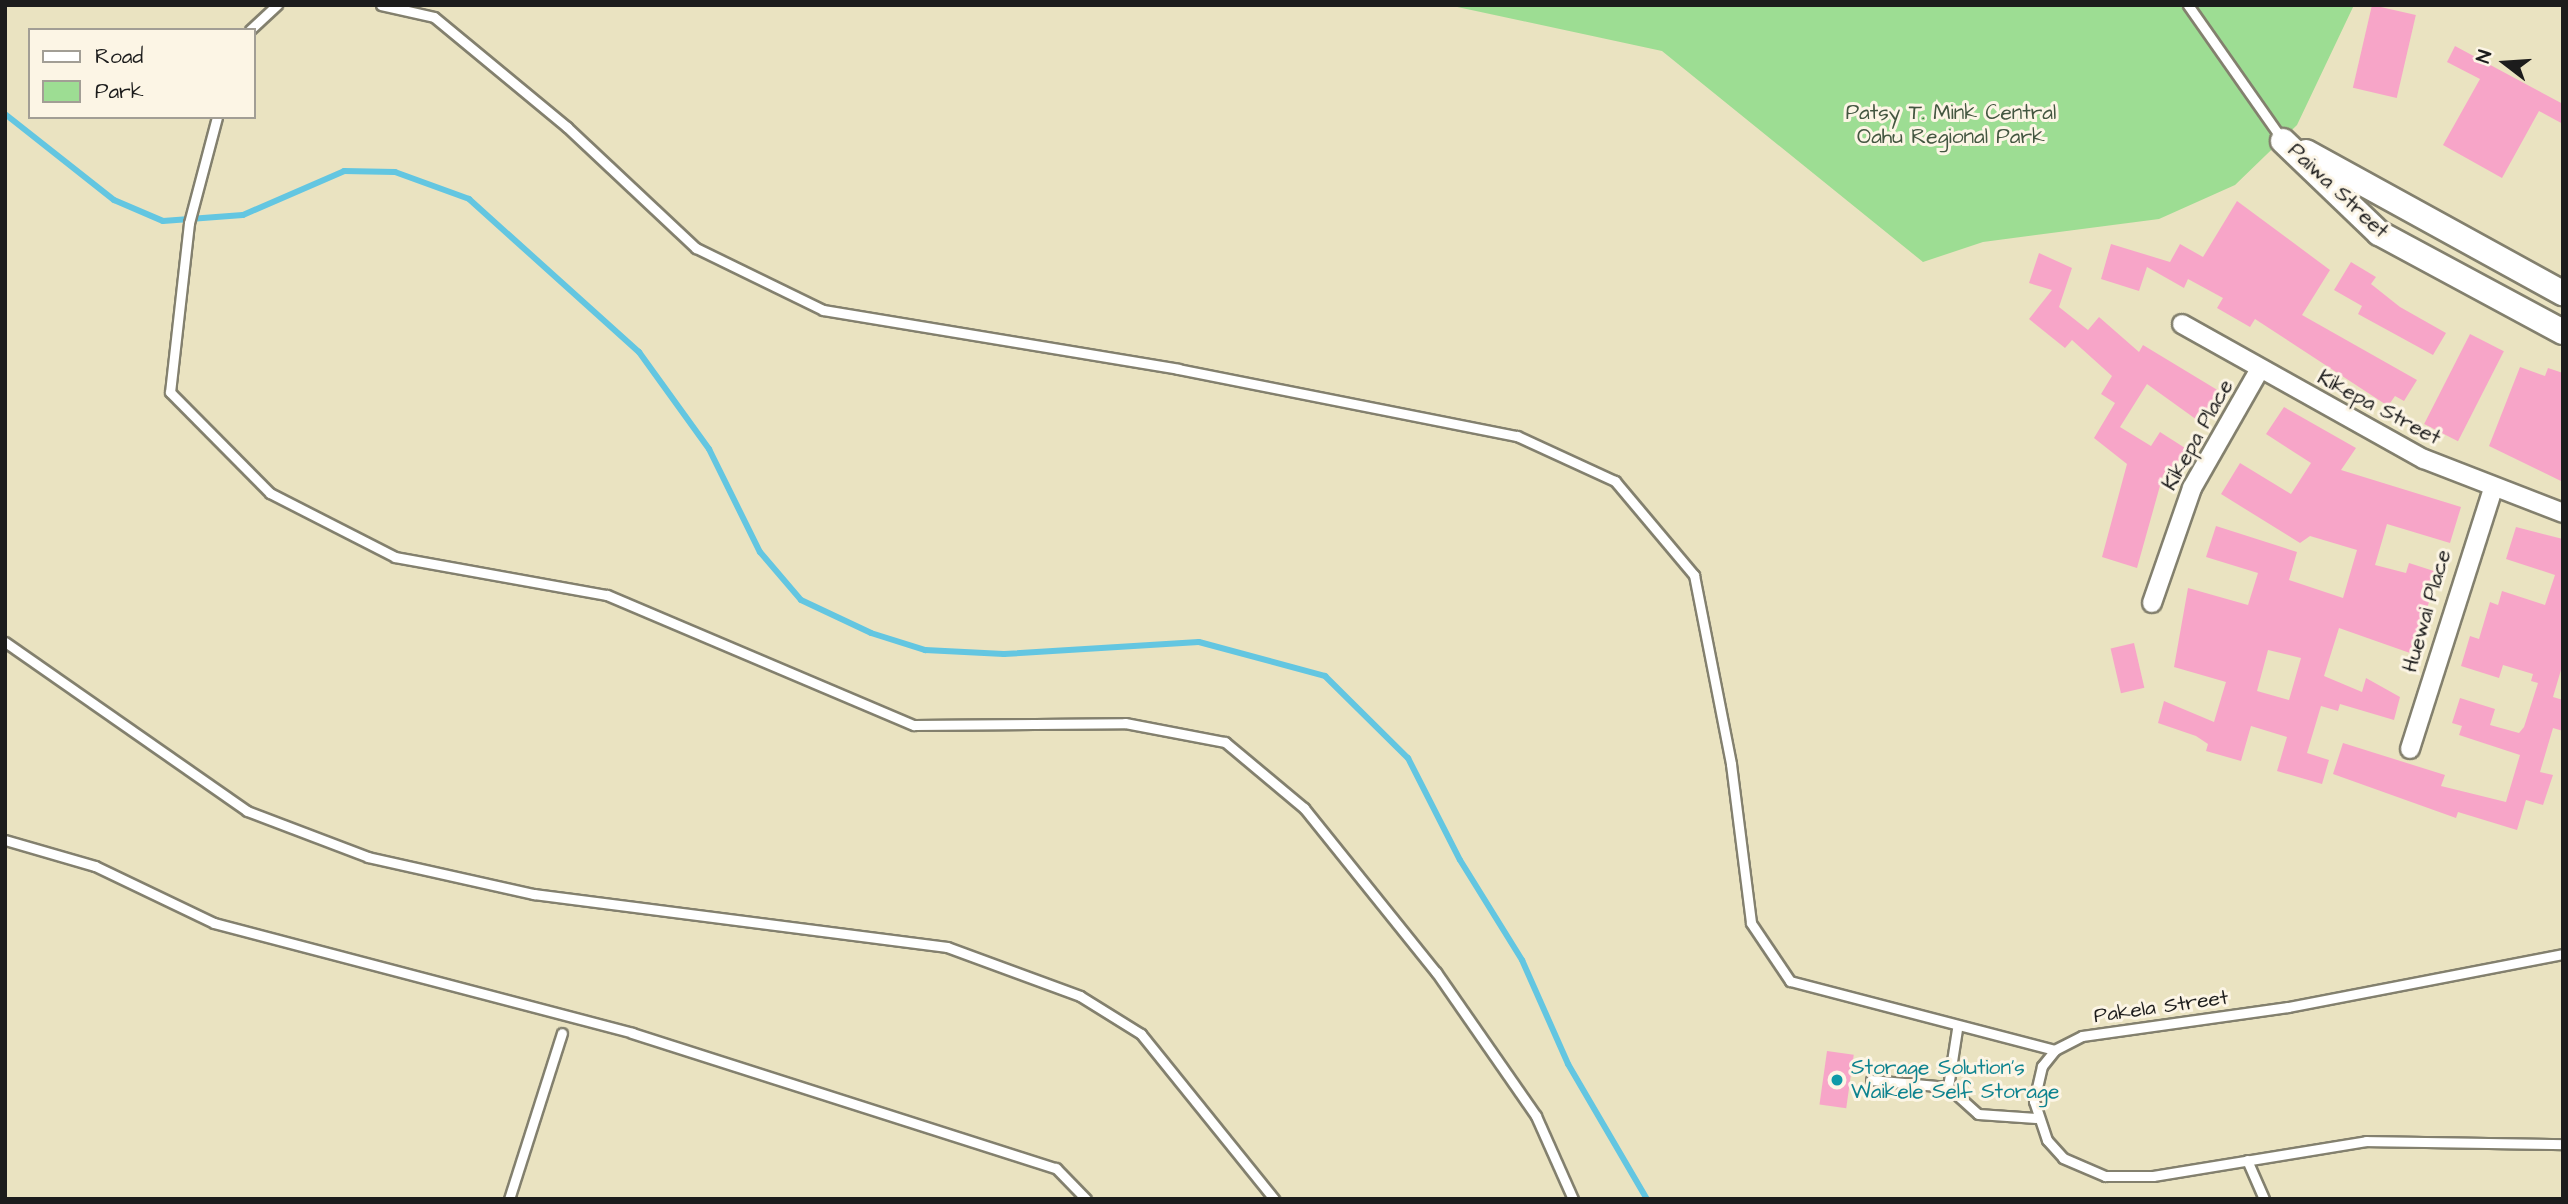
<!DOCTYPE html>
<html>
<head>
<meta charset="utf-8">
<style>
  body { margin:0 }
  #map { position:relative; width:2568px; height:1204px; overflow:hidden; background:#eae3c1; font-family:"Architects Daughter",sans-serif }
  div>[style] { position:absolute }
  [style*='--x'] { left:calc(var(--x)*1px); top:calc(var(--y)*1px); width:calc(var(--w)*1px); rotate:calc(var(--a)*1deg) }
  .green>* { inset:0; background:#9ddd93 }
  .stream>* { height:6px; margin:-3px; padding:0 3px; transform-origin:3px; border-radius:3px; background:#63c6e1 }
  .building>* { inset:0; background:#f7a5c8; transform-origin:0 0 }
  .roads { filter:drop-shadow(2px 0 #83806e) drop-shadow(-2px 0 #83806e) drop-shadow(0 2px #83806e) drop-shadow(0 -2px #83806e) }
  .lane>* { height:9px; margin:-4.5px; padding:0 4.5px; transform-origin:4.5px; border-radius:4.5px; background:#fff }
  .street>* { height:18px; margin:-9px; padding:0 9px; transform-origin:9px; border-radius:9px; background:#fff }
  .secondary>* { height:24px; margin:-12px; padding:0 12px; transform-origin:12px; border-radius:12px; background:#fff }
  .dots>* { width:19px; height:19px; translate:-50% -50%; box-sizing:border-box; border:4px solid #fcf5e5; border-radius:50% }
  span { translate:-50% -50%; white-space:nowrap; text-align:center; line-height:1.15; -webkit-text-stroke:6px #fcf5e5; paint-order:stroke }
  .park-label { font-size:21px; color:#435640 }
  .street-label { font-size:21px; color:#1c1c1c }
  .culture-label { font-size:21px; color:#0d838f }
  .left { translate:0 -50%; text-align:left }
  .frame { position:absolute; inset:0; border:7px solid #1c1c1c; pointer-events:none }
  .legend { position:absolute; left:28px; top:28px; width:228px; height:91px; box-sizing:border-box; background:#fcf5e5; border:2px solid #a29e95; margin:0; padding:9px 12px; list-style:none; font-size:21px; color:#1c1c1c }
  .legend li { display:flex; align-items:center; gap:14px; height:35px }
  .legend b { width:35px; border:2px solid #a29e95 }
  .north { position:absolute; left:2470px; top:28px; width:70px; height:70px; -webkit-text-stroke:5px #fcf5e5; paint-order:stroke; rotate:287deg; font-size:19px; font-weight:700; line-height:28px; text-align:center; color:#1c1c1c }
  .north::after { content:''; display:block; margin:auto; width:24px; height:32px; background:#1c1c1c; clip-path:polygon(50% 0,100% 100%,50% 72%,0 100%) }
</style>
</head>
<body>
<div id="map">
  <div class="green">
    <div style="clip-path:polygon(1448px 5px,2354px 5px,2297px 125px,2235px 185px,2159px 219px,1983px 242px,1923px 262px,1662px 51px)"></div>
  </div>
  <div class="stream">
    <div style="--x:5;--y:114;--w:139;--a:38.3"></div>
    <div style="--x:114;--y:200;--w:53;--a:23.2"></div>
    <div style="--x:163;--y:221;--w:80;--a:-4.3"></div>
    <div style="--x:243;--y:215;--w:110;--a:-23.5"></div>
    <div style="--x:344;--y:171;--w:51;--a:1.1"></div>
    <div style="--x:395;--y:172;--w:79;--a:20"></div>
    <div style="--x:469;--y:199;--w:229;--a:42"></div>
    <div style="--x:639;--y:352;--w:120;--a:54.2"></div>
    <div style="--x:709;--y:449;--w:115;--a:63.7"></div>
    <div style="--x:760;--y:552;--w:63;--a:49.5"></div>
    <div style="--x:801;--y:600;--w:77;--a:25.2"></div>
    <div style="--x:871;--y:633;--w:57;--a:17.5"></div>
    <div style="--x:925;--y:650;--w:79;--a:2.9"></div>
    <div style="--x:1004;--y:654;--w:195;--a:-3.5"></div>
    <div style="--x:1199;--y:642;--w:131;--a:15.1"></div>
    <div style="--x:1325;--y:676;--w:117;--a:44.7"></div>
    <div style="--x:1408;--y:758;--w:114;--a:63"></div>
    <div style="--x:1460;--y:860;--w:118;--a:58.2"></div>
    <div style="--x:1522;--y:960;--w:114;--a:66.1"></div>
    <div style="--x:1568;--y:1064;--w:156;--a:59.7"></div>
  </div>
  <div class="building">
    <div style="left:2372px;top:5px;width:45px;height:85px;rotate:13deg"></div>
    <div style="clip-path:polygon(2455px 46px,2563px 104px,2563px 124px,2539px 111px,2502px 178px,2443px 145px,2480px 79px,2447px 62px)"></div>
    <div style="clip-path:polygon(2237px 201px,2330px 270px,2302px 315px,2417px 380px,2404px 401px,2395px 396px,2388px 406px,2255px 319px,2250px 327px,2217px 308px,2223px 298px,2188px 279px,2184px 288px,2147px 267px,2139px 291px,2101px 279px,2111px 244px,2170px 262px,2180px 244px,2203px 257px)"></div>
    <div style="clip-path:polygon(2039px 253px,2072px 268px,2059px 307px,2088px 330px,2099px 317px,2139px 352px,2143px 345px,2224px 394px,2204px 425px,2147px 384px,2120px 427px,2151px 446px,2160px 432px,2185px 448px,2171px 479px,2163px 475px,2137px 568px,2102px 557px,2127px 464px,2094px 438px,2115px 403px,2101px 394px,2112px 376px,2072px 340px,2065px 348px,2029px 319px,2052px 290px,2029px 283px)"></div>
    <div style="clip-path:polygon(2351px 262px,2376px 277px,2371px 284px,2400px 307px,2446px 333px,2433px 355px,2358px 314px,2362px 306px,2334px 290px)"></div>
    <div style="left:2470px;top:334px;width:38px;height:101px;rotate:27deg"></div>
    <div style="clip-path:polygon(2520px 367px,2545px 376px,2548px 368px,2563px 373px,2563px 482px,2489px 446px)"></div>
    <div style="clip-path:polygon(evenodd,2284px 407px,2356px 448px,2341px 470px,2461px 507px,2450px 543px,2387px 524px,2375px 565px,2406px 573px,2409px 563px,2440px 573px,2410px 653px,2339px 628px,2324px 676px,2362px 692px,2366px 678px,2400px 697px,2394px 720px,2340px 704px,2338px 711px,2321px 706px,2307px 753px,2329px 760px,2322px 784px,2277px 771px,2287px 737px,2251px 726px,2241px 761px,2206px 751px,2208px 744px,2196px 736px,2158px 723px,2164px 701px,2214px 722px,2226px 682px,2174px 667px,2188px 588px,2248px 605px,2258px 573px,2206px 557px,2216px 526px,2297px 552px,2289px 580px,2343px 598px,2357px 550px,2310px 536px,2300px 543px,2221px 494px,2240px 463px,2291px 494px,2311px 463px,2266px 434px,2284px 407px,2268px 650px,2301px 658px,2289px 700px,2257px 691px,2268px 650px)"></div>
    <div style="clip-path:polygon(2516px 527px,2563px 539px,2563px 663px,2553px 697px,2563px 700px,2563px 731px,2553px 728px,2540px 772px,2553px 775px,2543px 805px,2526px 800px,2517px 830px,2458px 812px,2456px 818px,2333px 774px,2343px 743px,2445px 775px,2441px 786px,2506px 802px,2520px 755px,2459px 735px,2462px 726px,2452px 723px,2460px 698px,2495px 709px,2490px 725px,2519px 733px,2524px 727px,2538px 683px,2531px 681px,2533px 674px,2503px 665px,2499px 678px,2461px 666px,2470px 636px,2479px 639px,2490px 602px,2498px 605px,2502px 591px,2545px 605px,2555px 575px,2506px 559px)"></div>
    <div style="left:2134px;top:643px;width:46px;height:24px;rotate:77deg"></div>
    <div style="left:1827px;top:1051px;width:27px;height:54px;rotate:8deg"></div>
  </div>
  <div class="roads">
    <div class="lane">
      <div style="--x:381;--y:5;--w:54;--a:12.8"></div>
      <div style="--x:434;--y:17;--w:173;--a:39.6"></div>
      <div style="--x:567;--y:127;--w:177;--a:43.2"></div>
      <div style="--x:696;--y:248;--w:141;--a:26"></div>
      <div style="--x:823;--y:310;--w:360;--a:9.4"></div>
      <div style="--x:1178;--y:369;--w:346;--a:11.2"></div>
      <div style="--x:1517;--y:436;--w:108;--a:24.7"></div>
      <div style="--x:1615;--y:481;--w:123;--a:50"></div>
      <div style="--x:1694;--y:575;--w:193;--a:78.9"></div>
      <div style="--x:1731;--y:764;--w:160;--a:82.8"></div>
      <div style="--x:1751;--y:923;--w:70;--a:56.1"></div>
      <div style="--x:1790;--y:981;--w:274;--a:14.6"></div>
      <div style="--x:2188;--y:5;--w:164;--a:55"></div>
      <div style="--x:250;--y:30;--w:37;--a:-43"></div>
      <div style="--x:217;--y:117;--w:110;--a:104.8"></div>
      <div style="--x:189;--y:223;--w:170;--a:96.4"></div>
      <div style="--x:170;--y:392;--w:142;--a:45.3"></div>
      <div style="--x:270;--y:493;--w:140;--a:27.1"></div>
      <div style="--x:395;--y:557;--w:215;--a:10.2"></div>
      <div style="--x:607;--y:595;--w:333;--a:23"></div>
      <div style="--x:914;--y:725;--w:211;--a:-0.5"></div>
      <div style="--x:1125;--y:723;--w:102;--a:10.8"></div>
      <div style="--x:1225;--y:742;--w:103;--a:39.9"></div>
      <div style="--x:1304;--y:808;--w:211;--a:51.2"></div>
      <div style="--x:1436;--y:972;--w:175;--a:55.2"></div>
      <div style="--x:1536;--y:1116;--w:91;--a:66"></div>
      <div style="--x:5;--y:642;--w:295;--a:34.9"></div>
      <div style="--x:247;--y:811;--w:129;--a:20.8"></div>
      <div style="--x:368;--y:857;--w:170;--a:12.6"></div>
      <div style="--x:534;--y:894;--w:416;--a:7.3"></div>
      <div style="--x:947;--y:947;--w:142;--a:20.2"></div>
      <div style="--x:1080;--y:996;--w:72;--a:31.9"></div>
      <div style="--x:1141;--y:1034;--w:212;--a:51.1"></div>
      <div style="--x:5;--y:840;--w:94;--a:16.1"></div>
      <div style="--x:95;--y:866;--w:132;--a:25.6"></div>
      <div style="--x:214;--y:923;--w:432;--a:14.7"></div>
      <div style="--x:632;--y:1033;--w:445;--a:17.7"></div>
      <div style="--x:1056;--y:1168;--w:43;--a:45.9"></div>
      <div style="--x:2563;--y:954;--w:280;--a:169.1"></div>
      <div style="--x:2288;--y:1007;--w:208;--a:172"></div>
      <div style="--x:2082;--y:1036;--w:30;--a:153"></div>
      <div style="--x:2055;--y:1050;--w:21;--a:129"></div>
      <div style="--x:2042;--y:1066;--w:36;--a:103"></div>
      <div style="--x:2034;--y:1101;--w:41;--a:71.6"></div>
      <div style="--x:2047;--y:1140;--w:24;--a:48"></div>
      <div style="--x:2063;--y:1158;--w:46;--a:23.2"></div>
      <div style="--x:2105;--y:1176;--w:48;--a:0"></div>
      <div style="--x:2153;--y:1176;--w:216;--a:-9.3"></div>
      <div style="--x:2366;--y:1141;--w:197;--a:0.9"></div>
      <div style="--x:1957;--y:1029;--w:59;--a:98.8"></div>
      <div style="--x:1948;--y:1087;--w:40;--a:42"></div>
      <div style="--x:1978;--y:1114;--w:58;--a:3.9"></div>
      <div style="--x:1871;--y:1080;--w:77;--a:5.2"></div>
      <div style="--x:2247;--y:1160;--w:43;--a:66.4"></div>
      <div style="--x:509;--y:1199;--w:174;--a:-72.3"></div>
    </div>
    <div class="street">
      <div style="--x:2182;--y:324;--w:277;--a:29.2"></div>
      <div style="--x:2424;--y:459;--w:149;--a:21.2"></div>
      <div style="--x:2152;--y:603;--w:122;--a:-70.8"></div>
      <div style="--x:2192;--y:488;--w:137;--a:-60.3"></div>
      <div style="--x:2410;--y:749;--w:273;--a:-72.3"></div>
    </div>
    <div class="secondary">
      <div style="--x:2283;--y:141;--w:133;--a:43.8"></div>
      <div style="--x:2379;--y:233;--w:209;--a:28.3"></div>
      <div style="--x:2306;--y:152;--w:293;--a:28.8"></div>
    </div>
  </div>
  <div class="dots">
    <div style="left:1837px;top:1080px;background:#0f9aa8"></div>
  </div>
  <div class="park-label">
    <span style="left:1951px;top:125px">Patsy T. Mink Central<br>Oahu Regional Park</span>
  </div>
  <div class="street-label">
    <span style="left:2338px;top:191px;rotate:43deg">Paiwa Street</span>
    <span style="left:2379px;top:408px;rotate:28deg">Kikepa Street</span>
    <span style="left:2198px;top:435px;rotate:-61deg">Kikepa Place</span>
    <span style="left:2427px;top:611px;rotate:-74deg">Huewai Place</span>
    <span style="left:2161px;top:1007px;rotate:-8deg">Pakela Street</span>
  </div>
  <div class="culture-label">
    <span class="left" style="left:1851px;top:1080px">Storage Solution's<br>Waikele Self Storage</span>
  </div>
  <div class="frame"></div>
  <ul class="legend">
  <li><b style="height:9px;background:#fff"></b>Road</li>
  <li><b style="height:19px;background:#9ddd93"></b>Park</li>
  </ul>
  <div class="north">N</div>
</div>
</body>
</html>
